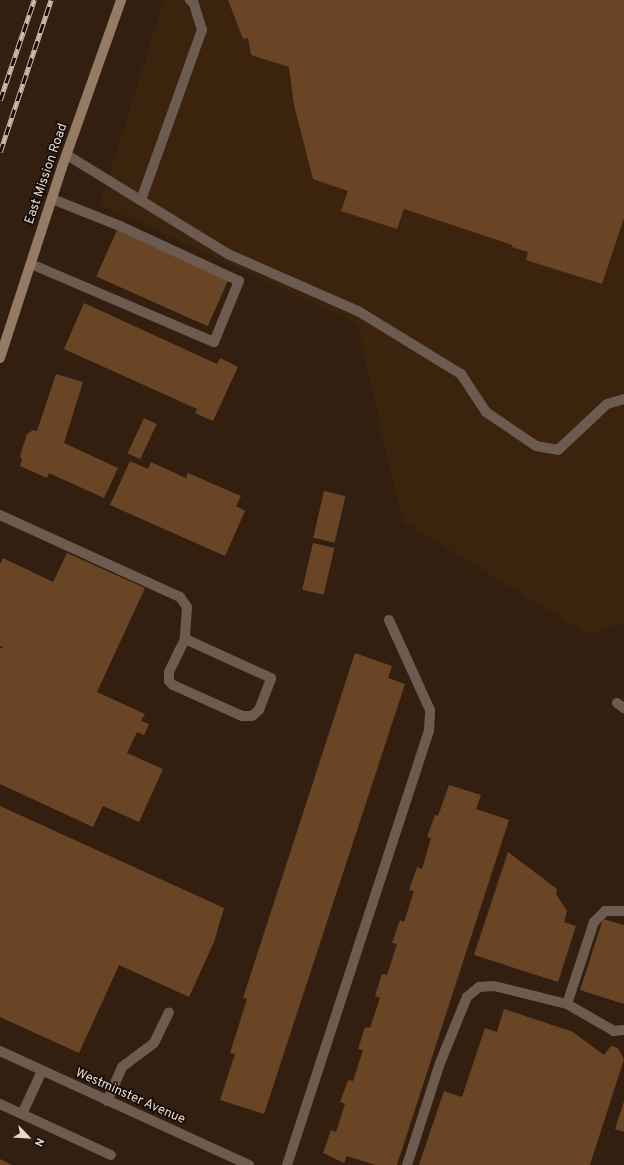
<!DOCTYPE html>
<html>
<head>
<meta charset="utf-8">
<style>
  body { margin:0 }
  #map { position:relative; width:624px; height:1165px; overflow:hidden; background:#321f0f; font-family:Overpass,sans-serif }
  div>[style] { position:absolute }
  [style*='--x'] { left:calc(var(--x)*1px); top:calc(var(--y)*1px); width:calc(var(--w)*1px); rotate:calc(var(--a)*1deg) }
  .built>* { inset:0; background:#3b230d }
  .building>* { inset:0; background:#694525; transform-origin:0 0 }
  .lane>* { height:10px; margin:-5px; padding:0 5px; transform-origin:5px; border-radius:5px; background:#6c5b4e }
  .street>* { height:10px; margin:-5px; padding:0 5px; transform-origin:5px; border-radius:5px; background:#6c5b4e }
  .secondary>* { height:10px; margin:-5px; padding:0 5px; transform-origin:5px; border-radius:5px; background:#957a64 }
  .rail>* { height:4.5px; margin-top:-2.25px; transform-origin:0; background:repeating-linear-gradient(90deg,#140b05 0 9px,#cabcb2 0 18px); box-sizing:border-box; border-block:1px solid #cabcb2 }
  span { translate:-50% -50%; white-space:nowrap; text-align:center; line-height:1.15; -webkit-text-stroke:3.5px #140b05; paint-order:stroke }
  .street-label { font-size:13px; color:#e7dad0 }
  .north { position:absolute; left:8px; top:1117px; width:40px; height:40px; -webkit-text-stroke:3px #140b05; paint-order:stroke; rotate:115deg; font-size:11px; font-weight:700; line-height:16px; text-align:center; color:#e7dad0 }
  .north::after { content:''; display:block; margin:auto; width:14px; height:18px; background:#e7dad0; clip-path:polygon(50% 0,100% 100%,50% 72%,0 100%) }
</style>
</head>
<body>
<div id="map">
  <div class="built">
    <div style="clip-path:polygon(164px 0,624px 0,624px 623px,588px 634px,402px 521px,357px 323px,100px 204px)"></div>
  </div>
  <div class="building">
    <div style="clip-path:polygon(228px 0,624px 0,624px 218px,602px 284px,526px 260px,528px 252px,512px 247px,512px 245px,404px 209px,397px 229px,341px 211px,348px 191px,313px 179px,294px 105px,289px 67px,251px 55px,248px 38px,243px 39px)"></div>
    <div style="left:117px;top:230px;width:122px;height:51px;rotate:24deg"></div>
    <div style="clip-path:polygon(84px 303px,217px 364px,220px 358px,238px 367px,213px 421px,195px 413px,197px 409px,64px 349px)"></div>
    <div style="clip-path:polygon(56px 374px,83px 382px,64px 443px,118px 468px,104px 498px,49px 473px,47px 478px,20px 466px,22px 460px,20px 456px,27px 434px,33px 430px,37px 431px)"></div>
    <div style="left:144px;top:418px;width:14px;height:39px;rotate:25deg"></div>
    <div style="clip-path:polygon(130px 461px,148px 469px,151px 462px,186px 478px,188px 473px,241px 496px,236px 506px,245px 511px,225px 556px,110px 505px)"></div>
    <div style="left:324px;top:491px;width:22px;height:48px;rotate:13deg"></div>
    <div style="left:313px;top:543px;width:22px;height:48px;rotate:13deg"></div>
    <div style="clip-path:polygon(67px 553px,145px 588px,97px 692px,145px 714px,141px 721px,149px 724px,144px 735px,137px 732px,127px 753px,163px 769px,139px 822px,103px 806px,93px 827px,0 784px,0 648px,4px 648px,0 646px,0 564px,3px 558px,53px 582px)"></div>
    <div style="clip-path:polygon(355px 653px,392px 666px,388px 678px,405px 684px,264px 1114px,220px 1100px,235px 1054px,230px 1053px,247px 999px,243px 998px)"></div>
    <div style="clip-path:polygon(449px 785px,481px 795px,476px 809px,509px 820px,397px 1165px,375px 1165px,347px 1156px,344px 1163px,323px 1153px,331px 1130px,336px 1132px,345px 1104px,340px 1102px,348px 1080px,353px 1081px,363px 1050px,358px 1049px,365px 1027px,370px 1028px,380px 998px,375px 996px,382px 974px,387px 975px,397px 944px,392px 943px,400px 920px,404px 922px,414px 891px,409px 890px,417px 867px,422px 869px,431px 838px,427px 837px,435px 815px,438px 816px)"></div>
    <div style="clip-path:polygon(0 806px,224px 908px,214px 942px,189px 997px,119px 965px,79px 1053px,0 1017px)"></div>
    <div style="clip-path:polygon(508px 852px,557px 889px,556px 894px,567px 911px,564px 922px,576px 926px,558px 982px,474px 955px)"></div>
    <div style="clip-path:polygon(603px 919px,624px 925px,624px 1004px,580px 990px)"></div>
    <div style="clip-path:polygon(504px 1009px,573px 1032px,604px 1055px,611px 1046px,618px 1048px,624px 1059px,590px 1165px,419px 1165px,444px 1091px,462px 1097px,485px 1028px,497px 1032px)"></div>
    <div style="clip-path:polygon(624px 1101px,624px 1132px,615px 1129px)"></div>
    <div style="clip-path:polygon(0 1159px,12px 1165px,0 1165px)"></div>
  </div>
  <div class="lane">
    <div style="--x:67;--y:155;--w:189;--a:31.6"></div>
    <div style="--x:228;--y:254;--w:142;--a:23.7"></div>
    <div style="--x:358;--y:311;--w:121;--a:31.5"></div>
    <div style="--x:461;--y:374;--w:45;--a:56.7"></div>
    <div style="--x:486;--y:412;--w:60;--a:34.2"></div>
    <div style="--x:536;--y:446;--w:22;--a:10"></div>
    <div style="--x:558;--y:450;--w:67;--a:-43.2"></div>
    <div style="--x:607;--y:404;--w:18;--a:-16"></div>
    <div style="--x:141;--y:200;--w:181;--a:-70.3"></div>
    <div style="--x:202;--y:30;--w:27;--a:-107"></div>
    <div style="--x:194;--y:4;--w:6;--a:-135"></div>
    <div style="--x:31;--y:264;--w:199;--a:23.1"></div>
    <div style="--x:214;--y:342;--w:66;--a:-67.7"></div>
    <div style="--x:239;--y:281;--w:131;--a:-155.2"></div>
    <div style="--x:120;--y:226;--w:73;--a:-158.3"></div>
    <div style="--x:0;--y:515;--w:198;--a:24.5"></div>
    <div style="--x:180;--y:597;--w:12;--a:55"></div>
    <div style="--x:187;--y:607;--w:32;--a:94"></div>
    <div style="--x:185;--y:639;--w:37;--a:116"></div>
    <div style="--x:169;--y:672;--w:9;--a:90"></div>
    <div style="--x:169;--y:681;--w:6;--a:45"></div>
    <div style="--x:173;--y:685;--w:76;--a:24.2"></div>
    <div style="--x:242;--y:716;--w:10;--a:0"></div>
    <div style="--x:252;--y:716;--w:9;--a:-41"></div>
    <div style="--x:259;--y:710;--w:34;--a:-69"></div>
    <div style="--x:271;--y:678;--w:94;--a:-155.6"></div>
    <div style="--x:617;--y:703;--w:9;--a:36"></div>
    <div style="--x:567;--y:1004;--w:86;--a:-71.8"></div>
    <div style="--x:594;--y:922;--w:16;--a:-45"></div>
    <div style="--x:605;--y:911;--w:19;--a:0"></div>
    <div style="--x:107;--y:1101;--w:37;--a:-66"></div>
    <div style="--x:122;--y:1067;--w:40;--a:-37"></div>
    <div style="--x:154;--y:1043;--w:34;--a:-64"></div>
    <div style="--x:0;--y:1104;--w:122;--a:24.7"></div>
    <div style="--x:22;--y:1114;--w:47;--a:-65.1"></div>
    <div style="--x:287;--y:1165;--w:457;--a:-71.9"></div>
    <div style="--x:429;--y:731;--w:21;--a:-87"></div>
    <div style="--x:430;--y:710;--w:99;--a:-114.5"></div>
    <div style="--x:407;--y:1165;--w:107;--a:-72.1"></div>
    <div style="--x:440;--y:1063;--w:71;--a:-67.8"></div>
    <div style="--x:467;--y:997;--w:16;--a:-40"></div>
    <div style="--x:479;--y:987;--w:15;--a:-4"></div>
    <div style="--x:494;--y:986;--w:75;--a:13.9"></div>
    <div style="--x:567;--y:1004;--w:54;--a:29.9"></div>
    <div style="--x:614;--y:1031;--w:10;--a:-6"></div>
  </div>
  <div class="street">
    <div style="--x:0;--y:1051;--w:274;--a:24.6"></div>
  </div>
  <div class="secondary">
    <div style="--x:0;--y:358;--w:201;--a:-72"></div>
    <div style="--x:62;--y:167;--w:177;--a:-70.5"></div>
  </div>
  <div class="rail">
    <div style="--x:0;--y:100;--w:106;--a:-71.2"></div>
    <div style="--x:0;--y:152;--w:160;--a:-71.5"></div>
  </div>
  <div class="street-label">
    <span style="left:47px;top:174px;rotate:-71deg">East Mission Road</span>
    <span style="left:130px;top:1097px;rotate:24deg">Westminster Avenue</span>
  </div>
  <div class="north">N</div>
</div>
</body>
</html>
